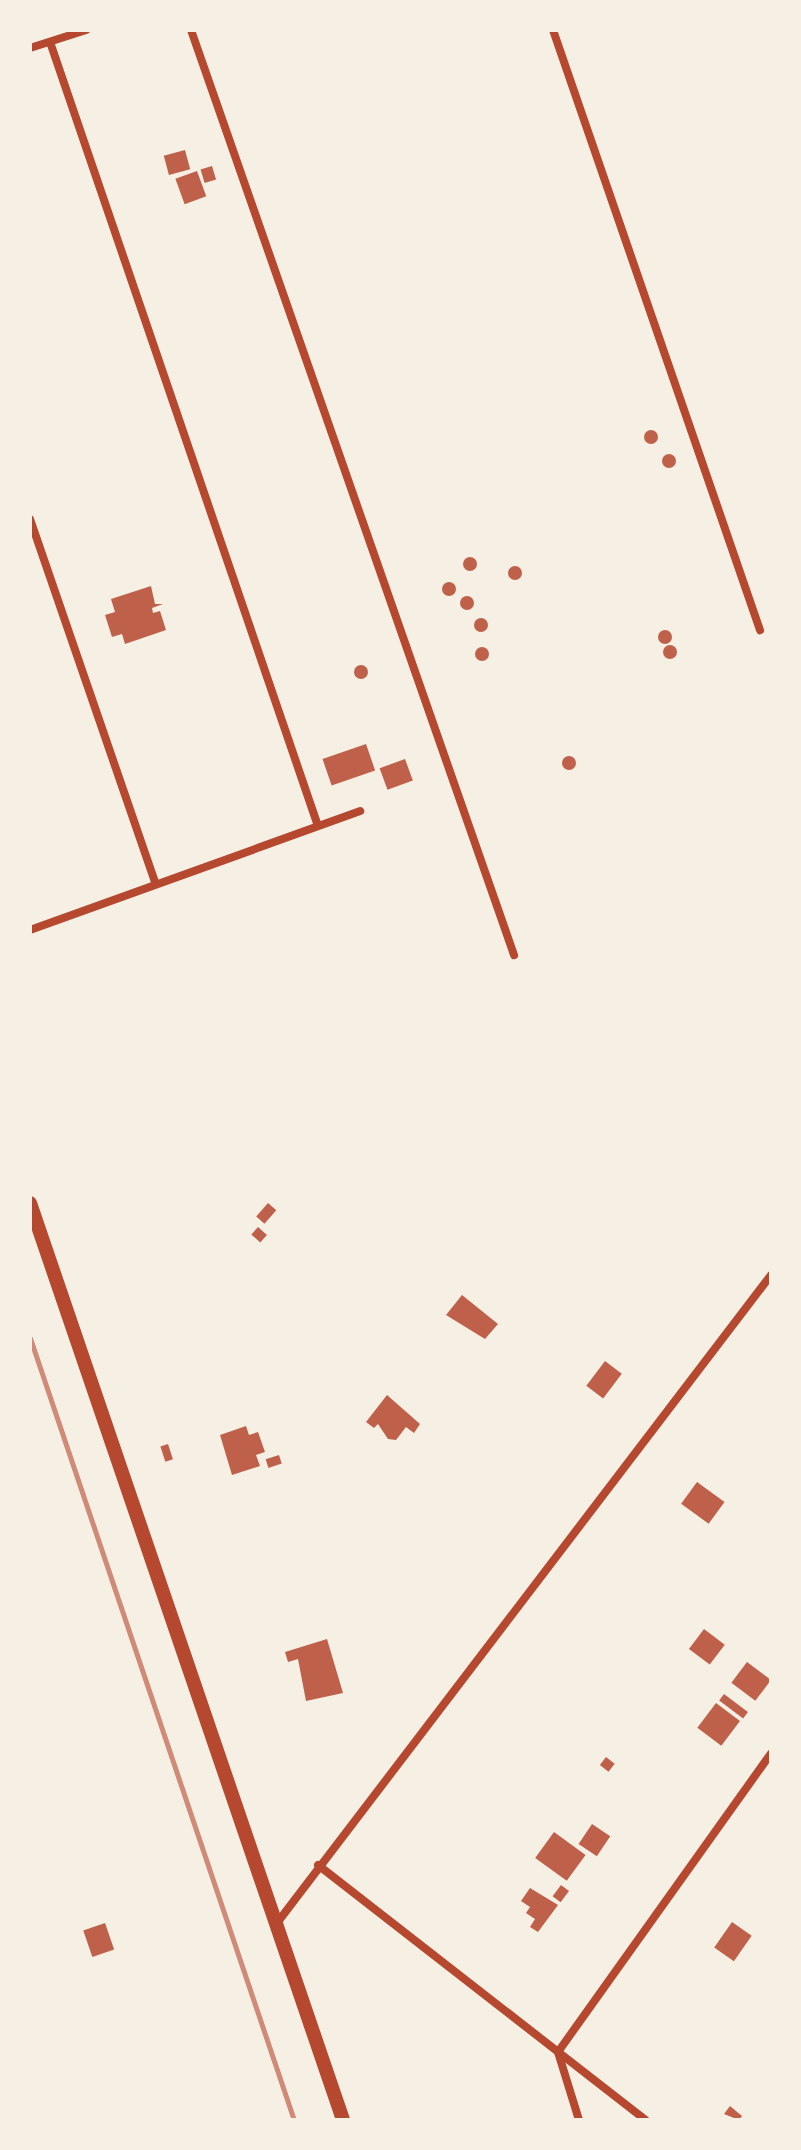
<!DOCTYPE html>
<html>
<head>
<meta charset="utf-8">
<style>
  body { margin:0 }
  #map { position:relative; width:801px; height:2150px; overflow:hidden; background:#f6efe4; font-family:"PT Sans Narrow",sans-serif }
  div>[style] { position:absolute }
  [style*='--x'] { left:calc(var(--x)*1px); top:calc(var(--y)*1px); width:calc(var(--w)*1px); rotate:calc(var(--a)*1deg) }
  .building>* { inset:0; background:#bf614a; transform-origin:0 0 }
  .round { border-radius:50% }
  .minor>* { height:8px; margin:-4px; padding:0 4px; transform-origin:4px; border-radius:4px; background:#b5482f }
  .primary>* { height:14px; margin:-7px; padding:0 7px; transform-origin:7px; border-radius:7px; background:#b5482f }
  .rail>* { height:5px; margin:-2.5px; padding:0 2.5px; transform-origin:2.5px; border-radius:2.5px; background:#cf8b77 }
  span { translate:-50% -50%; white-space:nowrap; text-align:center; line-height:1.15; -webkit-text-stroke:6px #f6efe4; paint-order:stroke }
  .frame { position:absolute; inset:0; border:32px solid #f6efe4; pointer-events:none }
</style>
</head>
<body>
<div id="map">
  <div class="building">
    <div style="left:185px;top:150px;width:20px;height:22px;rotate:75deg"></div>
    <div style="left:212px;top:166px;width:14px;height:12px;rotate:73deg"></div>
    <div style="left:197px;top:171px;width:27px;height:23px;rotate:70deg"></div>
    <div class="round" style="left:644px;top:430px;width:14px;height:14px"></div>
    <div class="round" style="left:662px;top:454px;width:14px;height:14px"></div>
    <div class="round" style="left:463px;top:557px;width:14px;height:14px"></div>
    <div class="round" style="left:508px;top:566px;width:14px;height:14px"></div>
    <div class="round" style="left:442px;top:582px;width:14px;height:14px"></div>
    <div style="clip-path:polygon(151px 586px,155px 604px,163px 604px,152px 608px,153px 613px,160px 611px,166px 630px,125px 644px,122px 634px,112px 637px,105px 615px,115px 612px,111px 599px)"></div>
    <div class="round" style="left:460px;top:596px;width:14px;height:14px"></div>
    <div class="round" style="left:474px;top:618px;width:14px;height:14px"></div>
    <div class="round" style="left:658px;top:630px;width:14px;height:14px"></div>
    <div class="round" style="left:663px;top:645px;width:14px;height:14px"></div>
    <div class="round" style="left:475px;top:647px;width:14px;height:14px"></div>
    <div class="round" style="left:354px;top:665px;width:14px;height:14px"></div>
    <div style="left:366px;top:744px;width:28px;height:46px;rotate:71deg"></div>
    <div class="round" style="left:562px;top:756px;width:14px;height:14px"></div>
    <div style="left:405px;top:759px;width:23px;height:27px;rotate:70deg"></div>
    <div style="left:268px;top:1203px;width:11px;height:18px;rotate:41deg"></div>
    <div style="left:258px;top:1227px;width:12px;height:10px;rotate:42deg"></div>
    <div style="clip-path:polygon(462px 1295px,498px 1324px,485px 1339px,446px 1315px)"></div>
    <div style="left:605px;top:1361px;width:21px;height:31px;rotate:37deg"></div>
    <div style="clip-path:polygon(387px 1395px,420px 1424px,414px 1433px,406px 1427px,396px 1440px,388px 1439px,378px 1424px,374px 1428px,366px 1422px)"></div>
    <div style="clip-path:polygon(246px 1426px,249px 1435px,258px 1432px,265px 1452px,256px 1455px,260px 1466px,232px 1475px,220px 1435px)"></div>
    <div style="left:168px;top:1444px;width:16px;height:8px;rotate:72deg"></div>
    <div style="left:279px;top:1455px;width:9px;height:14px;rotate:72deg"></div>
    <div style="left:697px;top:1482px;width:34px;height:27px;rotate:36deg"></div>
    <div style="left:704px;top:1629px;width:26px;height:25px;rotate:37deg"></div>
    <div style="clip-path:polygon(327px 1639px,343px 1693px,306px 1701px,298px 1659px,288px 1662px,285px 1652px)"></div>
    <div style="left:747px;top:1662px;width:30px;height:26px;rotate:37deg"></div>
    <div style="left:724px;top:1694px;width:30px;height:8px;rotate:37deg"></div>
    <div style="left:716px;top:1703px;width:30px;height:31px;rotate:37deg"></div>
    <div style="left:606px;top:1757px;width:11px;height:10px;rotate:38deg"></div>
    <div style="left:592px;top:1824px;width:22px;height:24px;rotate:34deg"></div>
    <div style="left:554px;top:1832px;width:39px;height:32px;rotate:36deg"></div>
    <div style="left:561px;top:1885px;width:10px;height:14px;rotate:37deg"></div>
    <div style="clip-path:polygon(530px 1888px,558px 1905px,538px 1932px,530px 1927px,535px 1919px,526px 1913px,530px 1907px,521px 1901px)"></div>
    <div style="left:732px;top:1922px;width:24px;height:31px;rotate:35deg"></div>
    <div style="left:105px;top:1923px;width:28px;height:23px;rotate:71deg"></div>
    <div style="clip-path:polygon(730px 2106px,742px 2116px,739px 2120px,724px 2114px)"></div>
  </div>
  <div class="minor">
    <div style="--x:191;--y:30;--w:980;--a:70.75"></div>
    <div style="--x:553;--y:30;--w:635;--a:70.97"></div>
    <div style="--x:50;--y:42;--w:825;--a:71.13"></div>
    <div style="--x:30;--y:48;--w:59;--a:-17.8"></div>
    <div style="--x:30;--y:519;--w:385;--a:71"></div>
    <div style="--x:30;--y:930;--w:351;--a:-19.8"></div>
    <div style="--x:318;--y:1865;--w:415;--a:37.9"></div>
    <div style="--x:277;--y:1923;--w:815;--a:-52.68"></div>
    <div style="--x:579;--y:2120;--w:71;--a:-107.2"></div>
    <div style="--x:558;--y:2052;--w:367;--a:-54.5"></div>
  </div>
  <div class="primary">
    <div style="--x:30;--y:1203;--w:969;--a:71.15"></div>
  </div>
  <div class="rail">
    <div style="--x:30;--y:1338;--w:825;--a:71.35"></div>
  </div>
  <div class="frame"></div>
</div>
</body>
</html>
